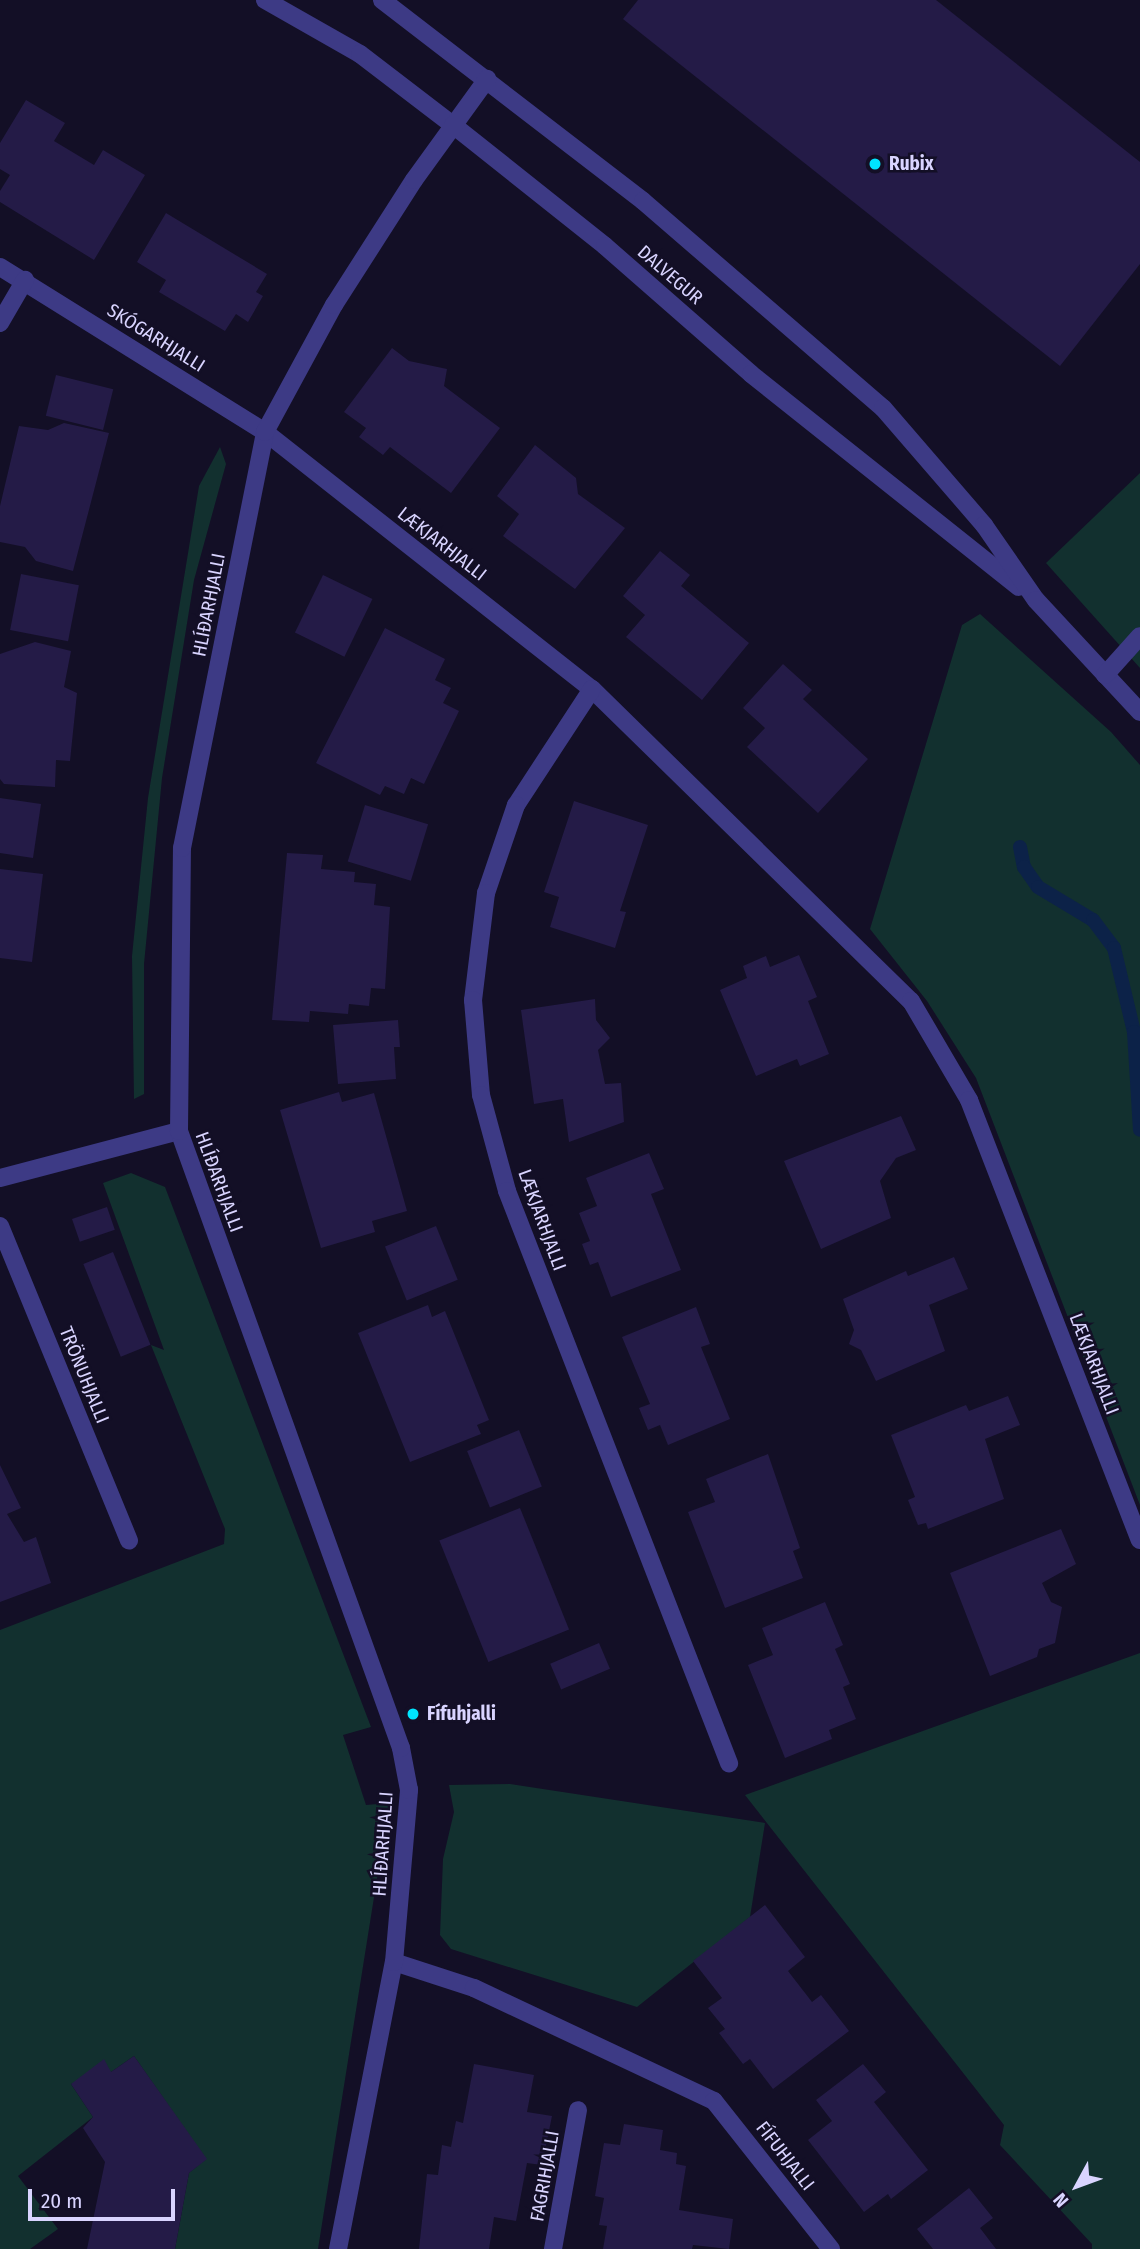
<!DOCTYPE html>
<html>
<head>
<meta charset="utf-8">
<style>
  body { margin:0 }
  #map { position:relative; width:1140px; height:2249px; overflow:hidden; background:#130f26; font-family:"Fira Sans Condensed",sans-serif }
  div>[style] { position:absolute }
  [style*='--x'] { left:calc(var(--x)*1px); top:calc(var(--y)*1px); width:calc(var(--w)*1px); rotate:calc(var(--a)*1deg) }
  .green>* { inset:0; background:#12302f }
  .stream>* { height:14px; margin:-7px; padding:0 7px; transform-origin:7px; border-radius:7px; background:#0c2248 }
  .building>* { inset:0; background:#241b47; transform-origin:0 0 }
  .minor>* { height:18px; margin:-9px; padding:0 9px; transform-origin:9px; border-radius:9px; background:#3d3a85 }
  .dots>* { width:19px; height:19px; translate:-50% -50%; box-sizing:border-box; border:4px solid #130f26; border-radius:50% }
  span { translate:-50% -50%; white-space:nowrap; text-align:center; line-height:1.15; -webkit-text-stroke:5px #130f26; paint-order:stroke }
  .poi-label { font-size:19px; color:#d9d4ff; font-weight:700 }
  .left { translate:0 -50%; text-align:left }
  .street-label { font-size:19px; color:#d9d4ff }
  .north { position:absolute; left:1042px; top:2151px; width:70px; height:70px; -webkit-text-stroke:5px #130f26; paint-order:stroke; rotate:229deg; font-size:19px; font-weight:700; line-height:28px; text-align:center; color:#d9d4ff }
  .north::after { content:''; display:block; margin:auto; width:24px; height:32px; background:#d9d4ff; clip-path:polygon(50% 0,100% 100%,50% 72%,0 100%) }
  .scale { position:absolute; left:28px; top:2189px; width:147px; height:32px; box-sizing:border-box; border:4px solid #d9d4ff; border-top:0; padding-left:9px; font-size:21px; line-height:24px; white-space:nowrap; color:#d9d4ff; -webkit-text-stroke:5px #130f26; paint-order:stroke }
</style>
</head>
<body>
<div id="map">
  <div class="green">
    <div style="clip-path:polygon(220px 447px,226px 464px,194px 580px,162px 778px,144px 964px,144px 1094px,134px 1099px,132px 956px,148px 798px,199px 486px)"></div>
    <div style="clip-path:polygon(1140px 473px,1140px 668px,1046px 563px)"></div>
    <div style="clip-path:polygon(980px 614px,1111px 732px,1140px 765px,1140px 1505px,976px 1078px,927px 1001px,870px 929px,962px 625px)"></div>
    <div style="clip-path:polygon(131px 1173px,165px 1187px,371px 1727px,343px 1735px,366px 1805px,389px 1803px,318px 2249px,175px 2249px,189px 2173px,206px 2159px,134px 2056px,111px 2072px,71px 2084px,93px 2117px,18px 2176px,58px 2229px,30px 2249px,0 2249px,0 1630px,224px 1544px,225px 1529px,151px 1345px,164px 1350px,103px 1183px)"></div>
    <div style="clip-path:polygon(1140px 1653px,1140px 2249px,1092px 2249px,1092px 2244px,1000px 2145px,1004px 2125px,745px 1795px)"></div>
    <div style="clip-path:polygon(510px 1784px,765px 1823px,750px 1917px,637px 2007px,451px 1949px,440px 1935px,443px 1859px,454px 1812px,449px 1785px)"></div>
  </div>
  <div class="stream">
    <div style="--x:1020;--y:847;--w:20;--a:79"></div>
    <div style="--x:1024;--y:867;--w:24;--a:55"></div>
    <div style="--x:1038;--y:887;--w:64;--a:31"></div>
    <div style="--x:1093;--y:920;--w:35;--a:53"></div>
    <div style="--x:1114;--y:948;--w:86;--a:76.6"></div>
    <div style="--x:1134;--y:1032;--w:98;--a:86.5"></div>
  </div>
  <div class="building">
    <div style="clip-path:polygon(638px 0,936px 0,1140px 162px,1140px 264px,1060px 366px,623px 19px)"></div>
    <div style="clip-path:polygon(26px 100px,65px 123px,54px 141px,94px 165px,103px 150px,145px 175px,94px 260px,0 202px,0 191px,10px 175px,0 169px,0 143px)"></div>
    <div style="clip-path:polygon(166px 213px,267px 274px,256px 292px,263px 296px,248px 322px,236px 314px,225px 331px,159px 292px,166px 280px,137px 262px)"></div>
    <div style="clip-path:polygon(392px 348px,409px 361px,447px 369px,444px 386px,500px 428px,451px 493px,390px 447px,383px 455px,359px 437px,366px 428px,344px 412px)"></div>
    <div style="left:56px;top:375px;width:59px;height:42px;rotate:14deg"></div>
    <div style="clip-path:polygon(64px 423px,109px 433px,73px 571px,36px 561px,25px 547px,0 542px,0 506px,19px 426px,48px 430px)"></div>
    <div style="clip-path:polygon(535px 445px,576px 478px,578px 494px,625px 528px,575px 589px,503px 536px,519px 514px,497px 496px)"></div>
    <div style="clip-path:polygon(660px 551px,690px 575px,681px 586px,749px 643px,702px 700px,626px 637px,645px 615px,623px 596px)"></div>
    <div style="left:21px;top:574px;width:59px;height:57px;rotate:11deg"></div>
    <div style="left:323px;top:575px;width:55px;height:64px;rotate:26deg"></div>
    <div style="clip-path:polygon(385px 628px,445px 659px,435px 680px,451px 688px,443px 703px,459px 711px,424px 784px,411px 778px,404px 794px,385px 786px,380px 795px,316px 763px)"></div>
    <div style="clip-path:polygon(35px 642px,71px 651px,64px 687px,77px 693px,70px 761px,56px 760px,55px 787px,4px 784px,0 779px,0 654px)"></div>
    <div style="clip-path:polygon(783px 664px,812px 690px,803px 699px,868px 759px,818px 813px,747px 747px,765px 728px,743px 708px)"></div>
    <div style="clip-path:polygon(0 798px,41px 804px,33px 858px,0 853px)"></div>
    <div style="clip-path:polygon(574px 801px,648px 825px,620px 911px,626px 912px,615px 948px,550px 927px,559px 897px,544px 892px)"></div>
    <div style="left:365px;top:805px;width:66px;height:59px;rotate:17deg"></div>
    <div style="clip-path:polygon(287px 853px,323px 855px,321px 869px,355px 872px,354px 882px,376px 884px,374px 905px,390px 907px,385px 989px,371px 988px,369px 1006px,349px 1004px,348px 1014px,310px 1011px,309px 1022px,272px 1020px)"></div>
    <div style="clip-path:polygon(0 869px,43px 874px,32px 962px,0 958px)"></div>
    <div style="clip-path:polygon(799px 955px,817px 997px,808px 1001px,829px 1054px,800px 1066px,797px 1059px,756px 1076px,720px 990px,747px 978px,743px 966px,766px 956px,770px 967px)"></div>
    <div style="clip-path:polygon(595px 999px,596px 1020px,610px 1038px,598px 1050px,605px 1084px,621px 1083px,624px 1122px,569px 1142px,563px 1099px,534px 1104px,521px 1010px)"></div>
    <div style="clip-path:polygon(398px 1020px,400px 1047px,394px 1047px,396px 1079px,338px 1084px,333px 1025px)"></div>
    <div style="clip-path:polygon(339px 1092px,342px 1102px,374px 1093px,407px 1211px,372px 1221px,375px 1232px,321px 1248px,280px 1110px)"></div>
    <div style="clip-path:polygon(901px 1116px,916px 1150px,896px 1158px,880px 1181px,891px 1218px,821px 1249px,784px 1161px)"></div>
    <div style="clip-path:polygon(649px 1153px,664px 1189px,651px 1194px,681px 1270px,611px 1297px,598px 1262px,590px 1265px,582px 1244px,590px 1241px,579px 1213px,597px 1206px,586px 1178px)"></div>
    <div style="left:107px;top:1207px;width:24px;height:37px;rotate:71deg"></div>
    <div style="left:436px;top:1226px;width:58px;height:55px;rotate:68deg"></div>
    <div style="left:113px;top:1252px;width:100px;height:32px;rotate:68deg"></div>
    <div style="clip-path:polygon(954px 1257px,968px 1289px,929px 1305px,945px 1351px,876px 1381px,861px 1350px,849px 1344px,854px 1330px,843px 1299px,906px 1271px,908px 1276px)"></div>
    <div style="clip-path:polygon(428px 1305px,432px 1317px,445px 1311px,489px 1420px,477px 1425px,481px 1434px,410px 1462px,358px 1333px)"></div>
    <div style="clip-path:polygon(696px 1307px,710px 1344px,701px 1347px,730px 1419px,668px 1445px,660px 1425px,648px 1430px,639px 1408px,650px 1404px,622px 1337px)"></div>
    <div style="clip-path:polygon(1008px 1396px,1020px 1425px,985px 1439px,1004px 1499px,928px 1529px,926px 1523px,918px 1525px,908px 1500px,915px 1497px,891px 1435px,966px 1405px,969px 1411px)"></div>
    <div style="left:519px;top:1430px;width:61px;height:56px;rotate:68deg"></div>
    <div style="clip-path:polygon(768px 1454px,800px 1548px,793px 1551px,803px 1578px,725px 1608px,688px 1512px,715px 1502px,706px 1479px)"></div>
    <div style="clip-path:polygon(0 1465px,21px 1508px,7px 1514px,24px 1542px,36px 1537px,51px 1583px,0 1602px)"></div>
    <div style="left:520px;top:1508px;width:131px;height:87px;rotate:68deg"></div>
    <div style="clip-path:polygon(1061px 1529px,1076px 1564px,1042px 1583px,1051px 1602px,1062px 1607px,1055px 1643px,1039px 1649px,1037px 1657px,990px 1676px,950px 1573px)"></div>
    <div style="clip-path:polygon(825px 1602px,843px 1645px,835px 1649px,850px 1684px,843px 1687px,856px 1719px,829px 1730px,832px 1739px,785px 1758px,748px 1665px,773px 1655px,762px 1628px)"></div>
    <div style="left:599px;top:1643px;width:28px;height:53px;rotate:67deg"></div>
    <div style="clip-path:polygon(765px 1905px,805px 1957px,788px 1971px,812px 2002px,821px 1995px,849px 2031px,773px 2089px,750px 2059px,743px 2064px,719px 2033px,725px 2029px,708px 2008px,722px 1998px,693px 1961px)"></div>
    <div style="clip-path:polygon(134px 2056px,207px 2159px,189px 2173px,175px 2249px,87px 2249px,105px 2162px,83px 2128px,93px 2117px,71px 2084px,104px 2059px,111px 2072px)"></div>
    <div style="clip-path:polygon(474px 2064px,534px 2075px,527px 2112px,552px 2116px,542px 2165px,527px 2163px,516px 2221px,494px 2217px,489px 2249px,419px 2249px,427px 2174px,438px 2175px,442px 2145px,451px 2147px,456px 2121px,463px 2123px)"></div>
    <div style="clip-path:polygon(863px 2064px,886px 2092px,874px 2102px,928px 2170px,891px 2199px,888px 2194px,864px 2212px,808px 2140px,832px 2121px,816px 2100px)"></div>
    <div style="clip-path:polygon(624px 2124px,663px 2130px,660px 2150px,677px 2153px,676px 2164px,686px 2166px,679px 2210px,733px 2219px,729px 2249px,693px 2245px,692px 2249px,603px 2249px,607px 2226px,599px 2225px,604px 2198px,595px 2196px,604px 2143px,620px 2145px)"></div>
    <div style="clip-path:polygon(969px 2188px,993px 2218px,980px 2228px,996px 2249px,933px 2249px,917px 2229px)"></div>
  </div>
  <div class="minor">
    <div style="--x:265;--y:0;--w:109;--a:29.6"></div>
    <div style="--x:360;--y:54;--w:117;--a:37.4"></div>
    <div style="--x:453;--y:125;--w:194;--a:38.5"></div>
    <div style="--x:605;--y:246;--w:194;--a:41.2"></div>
    <div style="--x:751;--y:374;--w:342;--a:38.5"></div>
    <div style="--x:382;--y:0;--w:329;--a:37.6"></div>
    <div style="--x:643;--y:201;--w:317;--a:40.8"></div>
    <div style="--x:883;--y:408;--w:155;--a:49.2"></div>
    <div style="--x:984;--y:525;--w:91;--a:55.3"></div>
    <div style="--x:1036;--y:600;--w:153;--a:47.1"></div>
    <div style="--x:0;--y:267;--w:312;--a:31.9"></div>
    <div style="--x:265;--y:432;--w:416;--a:38.2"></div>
    <div style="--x:592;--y:689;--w:446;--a:44.4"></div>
    <div style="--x:911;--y:1001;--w:115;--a:59.6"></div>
    <div style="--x:969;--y:1100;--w:472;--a:68.8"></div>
    <div style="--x:0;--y:323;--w:50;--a:-59.8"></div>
    <div style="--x:1105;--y:675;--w:52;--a:-48.1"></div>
    <div style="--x:592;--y:689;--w:139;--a:123.2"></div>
    <div style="--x:516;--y:805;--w:93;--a:108.8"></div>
    <div style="--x:486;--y:893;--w:108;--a:96.9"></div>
    <div style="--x:473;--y:1000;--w:95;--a:85.2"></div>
    <div style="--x:481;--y:1095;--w:99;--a:74.8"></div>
    <div style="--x:507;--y:1191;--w:614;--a:68.79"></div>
    <div style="--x:0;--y:1178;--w:185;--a:-14.7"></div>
    <div style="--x:0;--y:1226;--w:340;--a:67.7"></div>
    <div style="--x:394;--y:1962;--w:84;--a:18"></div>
    <div style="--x:474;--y:1988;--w:265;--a:25.2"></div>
    <div style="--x:714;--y:2101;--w:189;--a:51.7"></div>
    <div style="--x:338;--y:2249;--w:292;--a:-79"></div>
    <div style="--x:394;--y:1962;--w:173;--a:-85"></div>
    <div style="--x:409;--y:1790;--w:43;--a:-100.8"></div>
    <div style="--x:401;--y:1748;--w:656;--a:-109.79"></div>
    <div style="--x:179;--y:1131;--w:283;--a:-89.4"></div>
    <div style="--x:182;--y:848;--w:424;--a:-78.7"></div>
    <div style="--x:265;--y:432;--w:145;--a:-61.5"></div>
    <div style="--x:334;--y:305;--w:148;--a:-57.4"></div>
    <div style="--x:414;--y:180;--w:125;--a:-54.1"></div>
    <div style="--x:553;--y:2249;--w:141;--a:-79.8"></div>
  </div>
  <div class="dots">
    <div style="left:875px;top:164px;background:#00e5ff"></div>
    <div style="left:413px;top:1714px;background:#00e5ff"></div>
  </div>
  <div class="poi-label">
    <span class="left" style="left:889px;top:164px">Rubix</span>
    <span class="left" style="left:427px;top:1714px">Fífuhjalli</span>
  </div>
  <div class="street-label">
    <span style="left:670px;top:275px;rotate:41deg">DALVEGUR</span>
    <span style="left:156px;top:338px;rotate:32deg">SKÓGARHJALLI</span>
    <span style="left:442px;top:544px;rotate:38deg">LÆKJARHJALLI</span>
    <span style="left:209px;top:605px;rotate:-79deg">HLÍÐARHJALLI</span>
    <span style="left:219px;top:1182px;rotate:70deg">HLÍÐARHJALLI</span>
    <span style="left:542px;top:1220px;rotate:70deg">LÆKJARHJALLI</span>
    <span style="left:1094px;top:1364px;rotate:69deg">LÆKJARHJALLI</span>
    <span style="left:84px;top:1375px;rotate:68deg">TRÖNUHJALLI</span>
    <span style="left:383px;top:1844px;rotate:-86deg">HLÍÐARHJALLI</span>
    <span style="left:785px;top:2156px;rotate:52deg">FÍFUHJALLI</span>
    <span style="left:545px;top:2176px;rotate:-80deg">FAGRIHJALLI</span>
  </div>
  <div class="north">N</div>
  <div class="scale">20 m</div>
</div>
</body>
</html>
